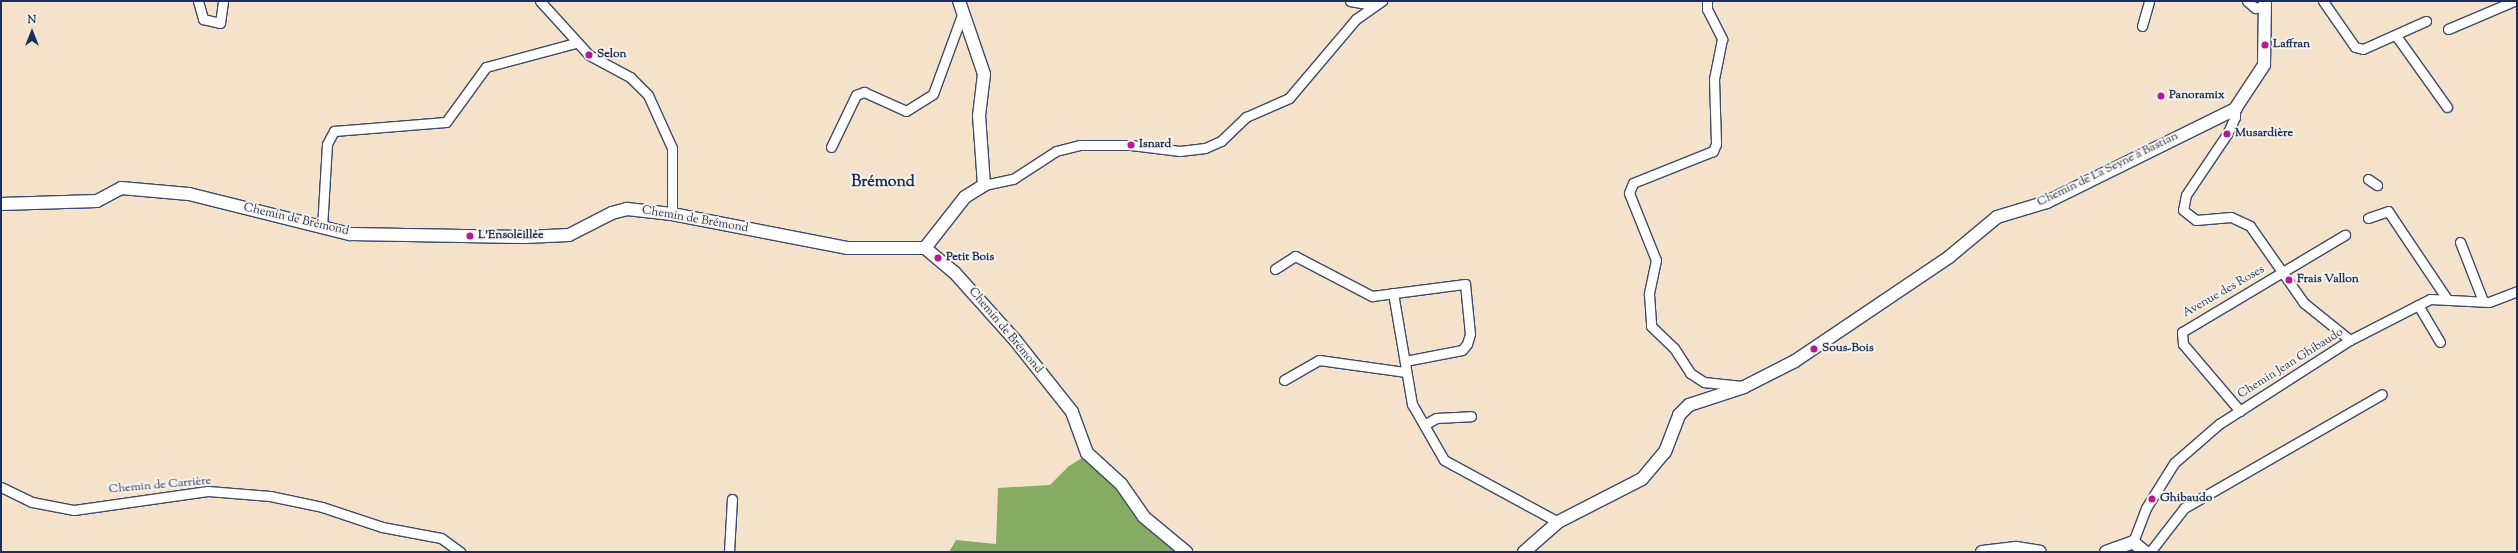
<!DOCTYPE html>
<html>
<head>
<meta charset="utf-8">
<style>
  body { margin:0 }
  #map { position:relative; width:2518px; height:553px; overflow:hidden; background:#f4e3ca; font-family:"Sorts Mill Goudy",serif }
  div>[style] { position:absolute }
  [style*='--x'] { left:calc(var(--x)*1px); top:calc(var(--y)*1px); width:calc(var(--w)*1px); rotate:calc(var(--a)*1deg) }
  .forest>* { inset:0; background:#85ac62 }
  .roads { filter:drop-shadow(1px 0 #3c4a6e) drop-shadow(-1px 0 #3c4a6e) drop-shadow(0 1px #3c4a6e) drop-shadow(0 -1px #3c4a6e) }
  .minor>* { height:9px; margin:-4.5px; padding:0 4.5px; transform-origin:4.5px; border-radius:4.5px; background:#fff }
  .tertiary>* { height:12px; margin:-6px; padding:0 6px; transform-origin:6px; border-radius:6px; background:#fff }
  .dots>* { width:11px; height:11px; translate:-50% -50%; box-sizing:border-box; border:2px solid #f7f3e8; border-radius:50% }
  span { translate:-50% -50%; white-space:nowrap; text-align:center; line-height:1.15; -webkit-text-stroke:4px #f7f3e8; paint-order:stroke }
  .poi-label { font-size:12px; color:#1b2f5e; font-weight:700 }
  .left { translate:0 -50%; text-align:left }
  .street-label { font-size:12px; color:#1b2f5e }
  .district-label { font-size:16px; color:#1b2f5e; font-weight:700 }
  .frame { position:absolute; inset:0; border:2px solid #1b2f5e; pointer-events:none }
  .north { position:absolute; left:12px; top:12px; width:40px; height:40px; -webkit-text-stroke:3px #f7f3e8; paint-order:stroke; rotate:0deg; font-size:11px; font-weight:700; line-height:16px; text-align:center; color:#1b2f5e }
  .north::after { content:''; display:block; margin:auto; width:14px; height:18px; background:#1b2f5e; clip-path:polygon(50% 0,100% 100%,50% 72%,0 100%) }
</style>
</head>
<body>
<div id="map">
  <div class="forest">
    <div style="clip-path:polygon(1087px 455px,1181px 552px,949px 552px,956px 540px,996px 544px,998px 488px,1050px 485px,1069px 466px)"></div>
  </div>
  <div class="roads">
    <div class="minor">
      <div style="--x:198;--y:1;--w:19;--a:74"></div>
      <div style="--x:203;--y:19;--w:17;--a:13"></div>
      <div style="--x:220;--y:23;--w:22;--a:-82"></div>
      <div style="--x:540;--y:1;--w:73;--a:47.8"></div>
      <div style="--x:589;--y:55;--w:47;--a:28.2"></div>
      <div style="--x:630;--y:77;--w:25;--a:45"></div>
      <div style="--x:648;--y:95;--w:58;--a:65.6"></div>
      <div style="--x:672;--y:148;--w:66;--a:90"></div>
      <div style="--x:1350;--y:1;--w:23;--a:10"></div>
      <div style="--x:1707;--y:1;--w:8;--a:90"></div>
      <div style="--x:1707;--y:9;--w:34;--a:63"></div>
      <div style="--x:1722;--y:39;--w:41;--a:101.3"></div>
      <div style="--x:1714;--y:79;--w:65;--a:88.2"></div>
      <div style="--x:1716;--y:144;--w:8;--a:113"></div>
      <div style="--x:1713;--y:151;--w:86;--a:158.2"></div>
      <div style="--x:1633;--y:183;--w:11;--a:112"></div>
      <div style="--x:1629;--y:193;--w:72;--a:68.1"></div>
      <div style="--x:1656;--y:260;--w:35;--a:102"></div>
      <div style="--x:1649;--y:294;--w:32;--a:86"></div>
      <div style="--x:1651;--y:326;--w:32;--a:44"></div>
      <div style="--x:1674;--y:348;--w:30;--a:57"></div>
      <div style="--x:1690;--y:373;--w:17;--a:33"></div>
      <div style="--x:1704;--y:382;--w:38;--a:6"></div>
      <div style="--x:2247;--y:1;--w:11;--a:41"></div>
      <div style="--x:2255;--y:8;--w:9;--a:-13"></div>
      <div style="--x:2323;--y:1;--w:56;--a:55.2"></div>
      <div style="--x:2355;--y:47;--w:8;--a:14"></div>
      <div style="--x:2363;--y:49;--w:69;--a:-24"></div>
      <div style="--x:2142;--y:26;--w:26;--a:-74"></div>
      <div style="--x:2448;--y:29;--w:72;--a:-23"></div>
      <div style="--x:2397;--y:37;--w:86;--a:54.5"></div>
      <div style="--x:2235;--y:109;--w:8;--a:90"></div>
      <div style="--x:2235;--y:117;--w:19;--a:115"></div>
      <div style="--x:2227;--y:134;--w:73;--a:123.9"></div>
      <div style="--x:2186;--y:195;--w:15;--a:101"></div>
      <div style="--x:2183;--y:210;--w:16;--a:38"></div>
      <div style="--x:2196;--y:220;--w:35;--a:-5"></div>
      <div style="--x:2231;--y:217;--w:21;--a:25"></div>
      <div style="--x:2250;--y:226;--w:94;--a:55"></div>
      <div style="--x:2304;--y:303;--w:59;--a:38.8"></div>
      <div style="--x:831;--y:147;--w:58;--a:-64.3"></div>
      <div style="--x:856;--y:95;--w:9;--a:-21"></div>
      <div style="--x:864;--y:92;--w:46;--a:24.3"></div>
      <div style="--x:906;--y:111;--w:32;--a:-32"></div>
      <div style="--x:933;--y:94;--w:87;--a:-69.9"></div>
      <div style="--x:2368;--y:179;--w:11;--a:34"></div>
      <div style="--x:984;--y:185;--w:30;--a:-12"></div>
      <div style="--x:1013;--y:179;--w:51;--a:-33.1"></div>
      <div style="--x:1056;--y:151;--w:25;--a:-14"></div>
      <div style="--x:1080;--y:145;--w:51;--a:0"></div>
      <div style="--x:1131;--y:145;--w:49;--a:7"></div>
      <div style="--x:1180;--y:151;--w:25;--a:-7"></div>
      <div style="--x:1205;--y:148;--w:17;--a:-24"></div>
      <div style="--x:1221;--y:141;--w:35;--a:-44"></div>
      <div style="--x:1246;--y:117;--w:47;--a:-23.8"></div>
      <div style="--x:1289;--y:98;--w:104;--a:-49.7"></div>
      <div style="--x:1356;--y:19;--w:32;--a:-35"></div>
      <div style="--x:2368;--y:218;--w:21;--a:-19"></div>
      <div style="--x:2388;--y:211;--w:106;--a:56.2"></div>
      <div style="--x:322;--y:228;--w:84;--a:-86.6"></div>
      <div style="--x:327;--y:144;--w:15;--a:-62"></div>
      <div style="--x:334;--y:131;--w:112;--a:-4.6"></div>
      <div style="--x:446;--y:122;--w:68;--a:-54"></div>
      <div style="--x:486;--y:67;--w:92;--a:-15.1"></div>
      <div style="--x:2460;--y:242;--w:63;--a:68.7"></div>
      <div style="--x:1275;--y:269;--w:24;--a:-33"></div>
      <div style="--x:1295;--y:256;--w:87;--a:27.5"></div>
      <div style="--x:1372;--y:296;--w:94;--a:-7.4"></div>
      <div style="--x:1465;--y:284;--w:50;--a:84.3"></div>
      <div style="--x:1470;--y:334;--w:10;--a:107"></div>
      <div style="--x:1467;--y:344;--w:8;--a:130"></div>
      <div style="--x:1462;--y:350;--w:58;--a:169.1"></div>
      <div style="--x:1393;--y:293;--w:113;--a:80.3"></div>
      <div style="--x:1412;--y:404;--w:64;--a:60.3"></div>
      <div style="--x:1444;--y:460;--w:130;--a:28.5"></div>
      <div style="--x:2418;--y:305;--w:43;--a:59.3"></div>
      <div style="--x:1284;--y:380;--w:40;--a:-29.7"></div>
      <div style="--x:1319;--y:360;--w:88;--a:7.9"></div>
      <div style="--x:2240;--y:411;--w:88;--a:-130.4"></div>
      <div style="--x:2183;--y:344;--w:12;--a:-95"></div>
      <div style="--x:2182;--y:332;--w:190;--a:-30.8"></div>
      <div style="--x:1424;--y:425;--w:14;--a:-30"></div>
      <div style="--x:1436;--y:418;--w:35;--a:-3"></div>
      <div style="--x:1;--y:487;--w:34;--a:26"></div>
      <div style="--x:32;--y:502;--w:43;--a:10.8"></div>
      <div style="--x:74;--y:510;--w:135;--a:-8.1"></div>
      <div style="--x:208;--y:491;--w:62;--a:4.6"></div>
      <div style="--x:270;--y:496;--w:53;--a:11.9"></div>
      <div style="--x:322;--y:507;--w:63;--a:18.4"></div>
      <div style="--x:382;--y:527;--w:60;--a:10.6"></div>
      <div style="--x:441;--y:538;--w:24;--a:36"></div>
      <div style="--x:2133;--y:542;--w:36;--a:-69"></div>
      <div style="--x:2146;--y:508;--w:53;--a:-58.1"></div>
      <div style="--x:2174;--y:463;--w:60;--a:-40.9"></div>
      <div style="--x:2219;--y:424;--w:156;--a:-32.7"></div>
      <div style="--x:2350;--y:340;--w:90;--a:-27.1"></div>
      <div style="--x:2430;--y:299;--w:59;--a:2.9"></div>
      <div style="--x:2489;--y:302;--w:30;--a:-21"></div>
      <div style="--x:729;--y:552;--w:53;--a:-86.8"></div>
      <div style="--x:2150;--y:552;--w:56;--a:-52.3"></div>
      <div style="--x:2184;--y:508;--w:228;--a:-29.9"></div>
    </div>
    <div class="tertiary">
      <div style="--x:1;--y:204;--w:96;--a:-1.8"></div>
      <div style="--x:97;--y:201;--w:27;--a:-28"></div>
      <div style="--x:121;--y:188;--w:68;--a:5"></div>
      <div style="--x:189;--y:194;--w:166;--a:14"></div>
      <div style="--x:350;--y:234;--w:175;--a:1"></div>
      <div style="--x:525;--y:237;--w:44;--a:-2.6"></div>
      <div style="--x:569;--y:235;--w:48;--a:-27.1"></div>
      <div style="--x:612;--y:213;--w:16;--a:-15"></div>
      <div style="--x:627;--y:209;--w:45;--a:6.3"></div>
      <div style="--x:672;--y:214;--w:178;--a:11"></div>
      <div style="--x:847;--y:248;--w:78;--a:0"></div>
      <div style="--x:925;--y:248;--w:38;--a:40"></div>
      <div style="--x:954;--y:272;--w:91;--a:48.1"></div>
      <div style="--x:1015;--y:340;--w:92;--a:51.6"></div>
      <div style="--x:1072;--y:412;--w:44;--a:69.9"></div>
      <div style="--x:1087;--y:453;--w:46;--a:42.4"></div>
      <div style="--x:1121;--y:484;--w:40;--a:55.1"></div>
      <div style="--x:1144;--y:517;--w:55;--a:39.8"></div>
      <div style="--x:925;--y:248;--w:65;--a:-51.9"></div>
      <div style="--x:965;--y:197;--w:22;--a:-32"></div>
      <div style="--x:984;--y:185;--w:69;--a:-94.1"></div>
      <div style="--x:979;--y:116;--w:42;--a:-83.2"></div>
      <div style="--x:984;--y:74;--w:77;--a:-108.9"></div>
      <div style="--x:1524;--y:552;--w:45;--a:-41.4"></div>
      <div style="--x:1558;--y:522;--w:94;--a:-27.1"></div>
      <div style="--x:1642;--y:479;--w:35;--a:-50"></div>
      <div style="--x:1665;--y:452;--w:40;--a:-69"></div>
      <div style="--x:1679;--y:415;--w:14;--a:-45"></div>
      <div style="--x:1689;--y:405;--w:58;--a:-18.1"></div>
      <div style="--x:1744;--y:387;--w:57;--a:-27"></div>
      <div style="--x:1795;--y:361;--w:186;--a:-34"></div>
      <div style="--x:1949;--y:257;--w:62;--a:-39.8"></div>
      <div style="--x:1997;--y:217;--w:52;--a:-16.7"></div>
      <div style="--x:2047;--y:202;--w:210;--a:-26.3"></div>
      <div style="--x:2235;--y:109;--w:53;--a:-56.6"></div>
      <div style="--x:2264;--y:65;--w:64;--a:-89.1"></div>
      <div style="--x:1982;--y:552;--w:34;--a:-7"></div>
      <div style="--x:2016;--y:548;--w:24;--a:9"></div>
      <div style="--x:2106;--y:552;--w:29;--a:-20"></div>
      <div style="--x:2133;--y:542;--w:16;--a:40"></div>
    </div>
  </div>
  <div class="dots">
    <div style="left:2265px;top:45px;background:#b5179e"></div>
    <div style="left:589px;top:55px;background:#b5179e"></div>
    <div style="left:2161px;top:96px;background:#b5179e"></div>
    <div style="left:2227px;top:134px;background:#b5179e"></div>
    <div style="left:1131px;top:145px;background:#b5179e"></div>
    <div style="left:470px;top:236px;background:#b5179e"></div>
    <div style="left:938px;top:258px;background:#b5179e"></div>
    <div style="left:2289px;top:280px;background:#b5179e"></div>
    <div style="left:1814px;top:349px;background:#b5179e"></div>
    <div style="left:2152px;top:499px;background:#b5179e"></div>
  </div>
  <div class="poi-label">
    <span class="left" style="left:2273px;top:45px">Laffran</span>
    <span class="left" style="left:597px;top:55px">Selon</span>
    <span class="left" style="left:2169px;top:96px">Panoramix</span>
    <span class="left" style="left:2235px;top:134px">Musardière</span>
    <span class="left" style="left:1139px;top:145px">Isnard</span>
    <span class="left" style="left:478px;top:236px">L'Ensoleillée</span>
    <span class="left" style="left:946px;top:258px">Petit Bois</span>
    <span class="left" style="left:2297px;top:280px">Frais Vallon</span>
    <span class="left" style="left:1822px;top:349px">Sous-Bois</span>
    <span class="left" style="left:2160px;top:499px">Ghibaudo</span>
  </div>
  <div class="street-label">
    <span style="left:2108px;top:170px;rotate:-26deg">Chemin de La Seyne à Bastian</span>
    <span style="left:296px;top:220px;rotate:13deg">Chemin de Brémond</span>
    <span style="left:695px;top:220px;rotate:10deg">Chemin de Brémond</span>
    <span style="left:2224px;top:292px;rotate:-30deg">Avenue des Roses</span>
    <span style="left:1005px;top:331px;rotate:50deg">Chemin de Brémond</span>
    <span style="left:2291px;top:364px;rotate:-32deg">Chemin Jean Ghibaudo</span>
    <span style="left:160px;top:486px;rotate:-5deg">Chemin de Carrière</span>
  </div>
  <div class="district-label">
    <span style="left:883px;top:183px">Brémond</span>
  </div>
  <div class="frame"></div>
  <div class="north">N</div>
</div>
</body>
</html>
